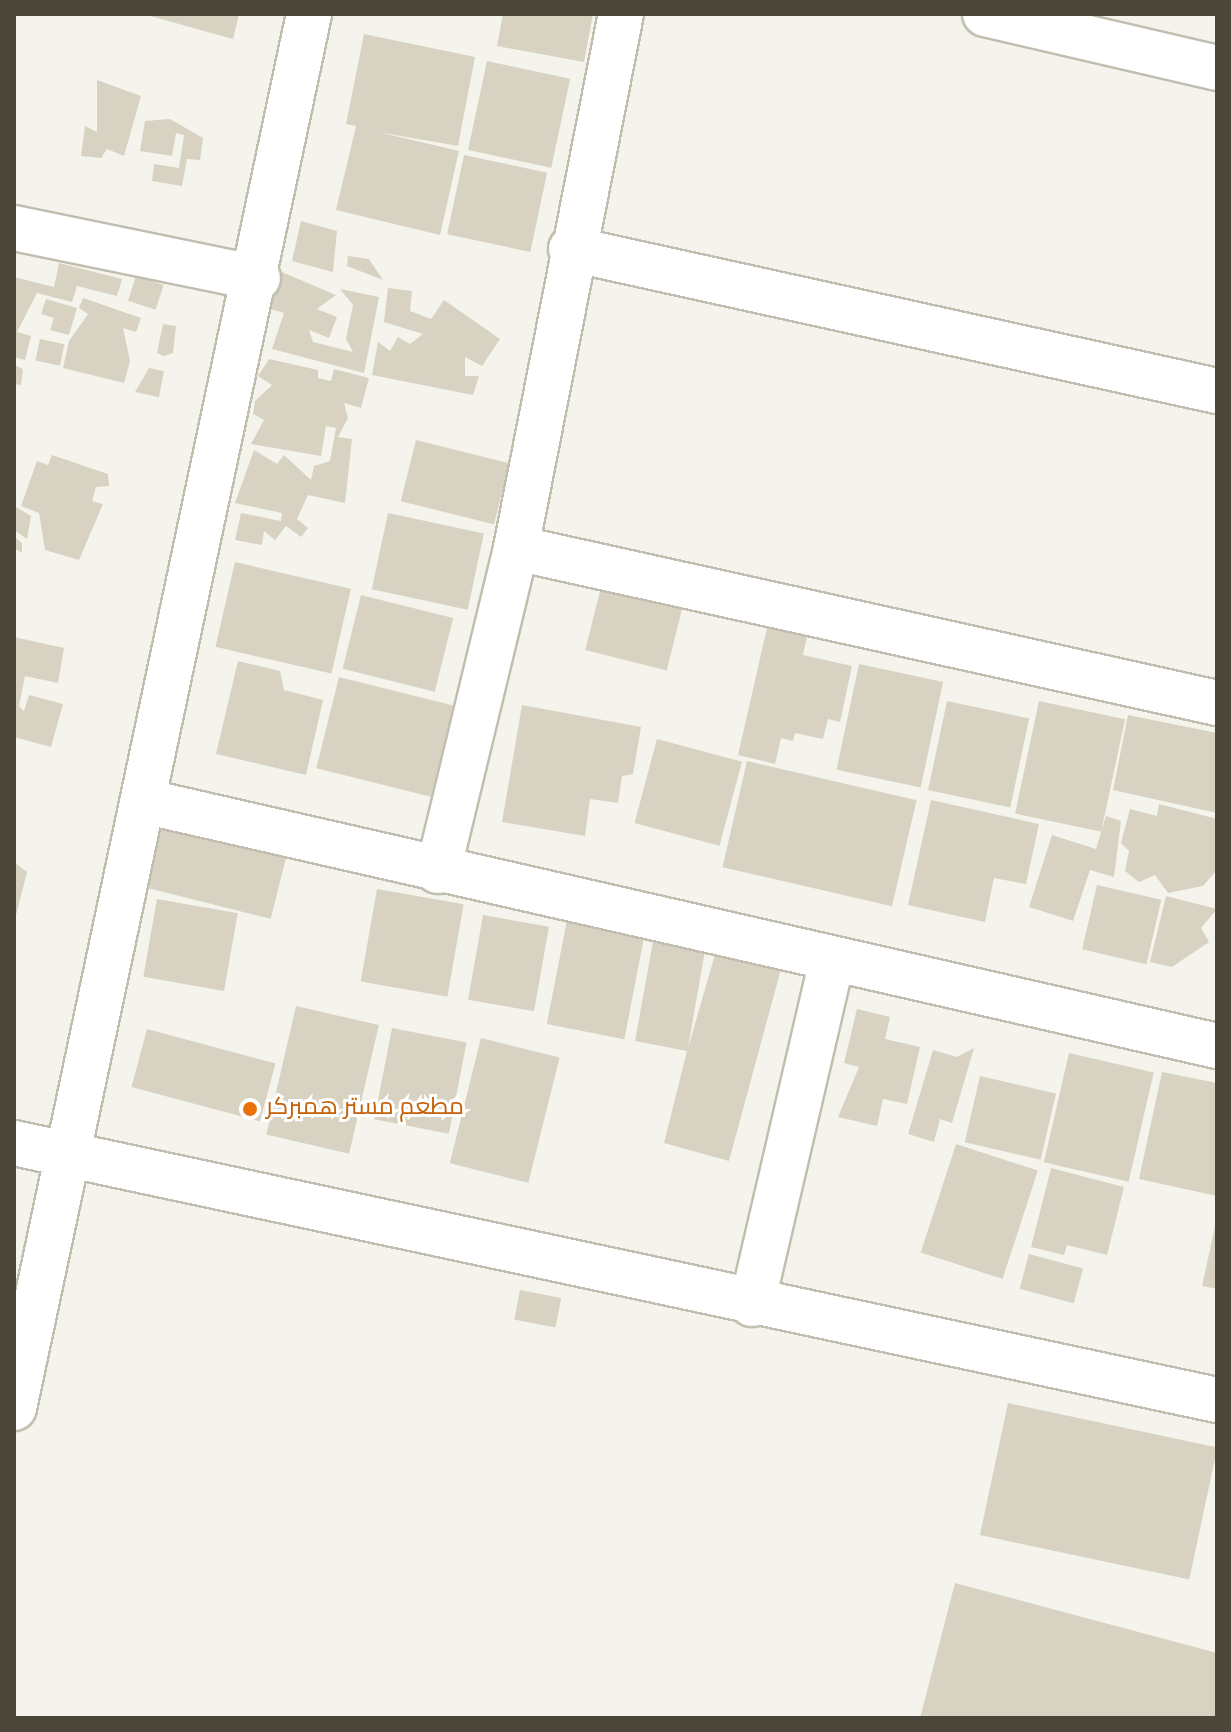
<!DOCTYPE html>
<html>
<head>
<meta charset="utf-8">
<style>
  body { margin:0 }
  #map { position:relative; width:1231px; height:1732px; overflow:hidden; background:#f5f4ec; font-family:Overpass,Cairo,sans-serif }
  div>[style] { position:absolute }
  [style*='--x'] { left:calc(var(--x)*1px); top:calc(var(--y)*1px); width:calc(var(--w)*1px); rotate:calc(var(--a)*1deg) }
  .building>* { inset:0; background:#d7d2c2; transform-origin:0 0 }
  .roads { filter:drop-shadow(2px 0 #c1beaf) drop-shadow(-2px 0 #c1beaf) drop-shadow(0 2px #c1beaf) drop-shadow(0 -2px #c1beaf) }
  .minor>* { height:44px; margin:-22px; padding:0 22px; transform-origin:22px; border-radius:22px; background:#fff }
  .dots>* { width:22px; height:22px; translate:-50% -50%; box-sizing:border-box; border:4px solid #fff; border-radius:50% }
  span { translate:-50% -50%; white-space:nowrap; text-align:center; line-height:1.15; -webkit-text-stroke:6px #fff; paint-order:stroke }
  .food-label { font-size:24px; color:#c56008 }
  .left { translate:0 -50%; text-align:left }
  .frame { position:absolute; inset:0; border:16px solid #4a473a; pointer-events:none }
</style>
</head>
<body>
<div id="map">
  <div class="building">
    <div style="clip-path:polygon(143px 14px,239px 14px,233px 39px)"></div>
    <div style="clip-path:polygon(503px 14px,593px 14px,584px 62px,497px 46px)"></div>
    <div style="clip-path:polygon(364px 34px,475px 57px,458px 146px,378px 132px,459px 151px,440px 235px,336px 210px,356px 126px,346px 124px)"></div>
    <div style="left:487px;top:61px;width:85px;height:91px;rotate:12deg"></div>
    <div style="clip-path:polygon(97px 80px,141px 96px,124px 156px,107px 149px,101px 158px,81px 156px,85px 126px,97px 132px)"></div>
    <div style="clip-path:polygon(170px 119px,203px 138px,200px 160px,187px 159px,182px 186px,152px 181px,154px 164px,179px 168px,184px 135px,176px 133px,172px 156px,140px 151px,145px 121px)"></div>
    <div style="left:464px;top:155px;width:85px;height:81px;rotate:12deg"></div>
    <div style="clip-path:polygon(301px 221px,337px 231px,333px 272px,292px 261px)"></div>
    <div style="clip-path:polygon(348px 256px,369px 259px,383px 280px,347px 266px)"></div>
    <div style="clip-path:polygon(59px 263px,122px 279px,117px 296px,77px 286px,72px 302px,37px 293px,17px 332px,31px 336px,25px 360px,14px 357px,14px 277px,54px 287px)"></div>
    <div style="clip-path:polygon(277px 270px,336px 295px,317px 309px,337px 317px,329px 338px,309px 330px,313px 342px,353px 352px,346px 339px,353px 305px,340px 289px,379px 297px,364px 373px,272px 349px,284px 313px,267px 308px)"></div>
    <div style="left:136px;top:276px;width:29px;height:26px;rotate:18deg"></div>
    <div style="clip-path:polygon(388px 288px,412px 291px,410px 311px,431px 319px,444px 300px,500px 339px,482px 366px,465px 357px,465px 376px,479px 376px,473px 395px,372px 375px,378px 342px,390px 351px,398px 337px,410px 344px,423px 334px,384px 322px)"></div>
    <div style="clip-path:polygon(83px 298px,141px 318px,136px 332px,123px 328px,130px 361px,124px 383px,63px 368px,69px 341px,88px 314px,79px 308px)"></div>
    <div style="clip-path:polygon(46px 299px,77px 308px,69px 335px,50px 330px,54px 318px,41px 314px)"></div>
    <div style="clip-path:polygon(163px 324px,176px 326px,173px 353px,164px 356px,157px 353px)"></div>
    <div style="left:40px;top:339px;width:25px;height:22px;rotate:12deg"></div>
    <div style="clip-path:polygon(269px 359px,318px 370px,318px 378px,331px 381px,334px 369px,369px 378px,361px 408px,344px 403px,348px 418px,338px 437px,352px 439px,345px 503px,308px 495px,297px 519px,308px 528px,301px 537px,286px 526px,275px 540px,264px 531px,262px 545px,235px 540px,241px 513px,281px 521px,282px 513px,235px 503px,254px 450px,277px 464px,284px 455px,311px 480px,314px 466px,330px 461px,336px 428px,326px 426px,321px 456px,251px 444px,264px 420px,253px 414px,255px 401px,272px 385px,258px 376px)"></div>
    <div style="clip-path:polygon(14px 365px,23px 369px,21px 385px,14px 384px)"></div>
    <div style="clip-path:polygon(149px 368px,164px 371px,159px 397px,135px 392px)"></div>
    <div style="left:416px;top:440px;width:96px;height:63px;rotate:14deg"></div>
    <div style="clip-path:polygon(52px 455px,108px 474px,109px 486px,96px 487px,92px 501px,103px 504px,79px 560px,45px 550px,39px 513px,21px 506px,37px 461px,48px 465px)"></div>
    <div style="clip-path:polygon(14px 506px,31px 516px,27px 539px,14px 530px)"></div>
    <div style="left:388px;top:513px;width:98px;height:78px;rotate:12deg"></div>
    <div style="clip-path:polygon(14px 537px,22px 543px,22px 553px,14px 548px)"></div>
    <div style="left:235px;top:562px;width:119px;height:87px;rotate:13deg"></div>
    <div style="left:601px;top:587px;width:84px;height:65px;rotate:14deg"></div>
    <div style="left:361px;top:595px;width:95px;height:76px;rotate:14deg"></div>
    <div style="clip-path:polygon(772px 606px,812px 615px,803px 655px,852px 666px,840px 722px,828px 719px,823px 739px,795px 733px,793px 741px,781px 738px,775px 764px,738px 755px)"></div>
    <div style="clip-path:polygon(14px 637px,64px 648px,58px 683px,25px 676px,19px 706px,24px 711px,29px 695px,63px 704px,51px 747px,14px 737px)"></div>
    <div style="clip-path:polygon(238px 661px,280px 671px,284px 690px,323px 700px,306px 775px,216px 754px)"></div>
    <div style="left:859px;top:664px;width:86px;height:108px;rotate:12deg"></div>
    <div style="left:339px;top:677px;width:118px;height:94px;rotate:14deg"></div>
    <div style="left:947px;top:701px;width:84px;height:91px;rotate:12deg"></div>
    <div style="left:1039px;top:701px;width:88px;height:115px;rotate:12deg"></div>
    <div style="clip-path:polygon(522px 705px,641px 727px,633px 774px,622px 776px,618px 803px,590px 799px,585px 836px,502px 822px)"></div>
    <div style="clip-path:polygon(1128px 715px,1217px 733px,1217px 813px,1113px 790px)"></div>
    <div style="left:657px;top:739px;width:88px;height:87px;rotate:15deg"></div>
    <div style="left:747px;top:761px;width:174px;height:109px;rotate:13deg"></div>
    <div style="clip-path:polygon(931px 800px,1039px 824px,1026px 884px,994px 878px,985px 922px,908px 905px)"></div>
    <div style="clip-path:polygon(1159px 804px,1217px 819px,1217px 870px,1203px 886px,1168px 893px,1155px 875px,1139px 882px,1125px 871px,1129px 851px,1121px 843px,1130px 809px,1157px 816px)"></div>
    <div style="clip-path:polygon(1106px 816px,1121px 821px,1114px 877px,1090px 870px,1073px 921px,1029px 907px,1052px 835px,1096px 849px)"></div>
    <div style="left:164px;top:818px;width:128px;height:72px;rotate:14deg"></div>
    <div style="clip-path:polygon(14px 862px,27px 872px,15px 919px,14px 919px)"></div>
    <div style="left:1097px;top:885px;width:66px;height:66px;rotate:13deg"></div>
    <div style="left:377px;top:889px;width:88px;height:94px;rotate:10deg"></div>
    <div style="clip-path:polygon(1166px 896px,1217px 909px,1201px 928px,1209px 942px,1172px 967px,1150px 962px)"></div>
    <div style="left:157px;top:899px;width:82px;height:79px;rotate:10deg"></div>
    <div style="left:483px;top:915px;width:67px;height:86px;rotate:10deg"></div>
    <div style="left:567px;top:920px;width:79px;height:106px;rotate:11deg"></div>
    <div style="clip-path:polygon(654px 936px,706px 945px,688px 1048px,716px 951px,781px 969px,729px 1161px,664px 1143px,687px 1051px,635px 1041px)"></div>
    <div style="left:296px;top:1006px;width:85px;height:132px;rotate:13deg"></div>
    <div style="clip-path:polygon(857px 1009px,890px 1017px,885px 1039px,920px 1047px,907px 1104px,883px 1099px,877px 1126px,838px 1117px,859px 1067px,844px 1063px)"></div>
    <div style="left:392px;top:1028px;width:76px;height:93px;rotate:11deg"></div>
    <div style="left:147px;top:1029px;width:133px;height:60px;rotate:15deg"></div>
    <div style="left:481px;top:1038px;width:81px;height:129px;rotate:14deg"></div>
    <div style="clip-path:polygon(974px 1048px,952px 1123px,940px 1119px,934px 1142px,908px 1134px,933px 1050px,957px 1057px)"></div>
    <div style="left:1069px;top:1053px;width:87px;height:112px;rotate:13deg"></div>
    <div style="clip-path:polygon(1162px 1072px,1217px 1083px,1217px 1196px,1139px 1179px)"></div>
    <div style="left:980px;top:1076px;width:78px;height:68px;rotate:13deg"></div>
    <div style="left:956px;top:1144px;width:86px;height:114px;rotate:18deg"></div>
    <div style="clip-path:polygon(1051px 1168px,1124px 1187px,1107px 1255px,1067px 1245px,1064px 1255px,1031px 1247px)"></div>
    <div style="clip-path:polygon(1216px 1222px,1217px 1222px,1217px 1289px,1202px 1286px)"></div>
    <div style="left:1029px;top:1254px;width:56px;height:36px;rotate:15deg"></div>
    <div style="left:520px;top:1290px;width:42px;height:30px;rotate:11deg"></div>
    <div style="left:1008px;top:1403px;width:214px;height:135px;rotate:12deg"></div>
    <div style="clip-path:polygon(955px 1583px,1217px 1653px,1217px 1718px,920px 1718px)"></div>
  </div>
  <div class="roads">
    <div class="minor">
      <div style="--x:985;--y:14;--w:238;--a:13.1"></div>
      <div style="--x:14;--y:228;--w:249;--a:11.6"></div>
      <div style="--x:571;--y:249;--w:661;--a:12.4"></div>
      <div style="--x:516;--y:548;--w:718;--a:12.47"></div>
      <div style="--x:143;--y:801;--w:1102;--a:12.85"></div>
      <div style="--x:438;--y:871;--w:332;--a:-76.4"></div>
      <div style="--x:516;--y:548;--w:544;--a:-78.88"></div>
      <div style="--x:14;--y:1143;--w:1230;--a:12.06"></div>
      <div style="--x:752;--y:1304;--w:354;--a:-76.9"></div>
      <div style="--x:14;--y:1408;--w:1425;--a:-78.05"></div>
    </div>
  </div>
  <div class="dots">
    <div style="left:250px;top:1109px;background:#e8710a"></div>
  </div>
  <div class="food-label">
    <span class="left" style="left:266px;top:1109px">مطعم مستر همبركر</span>
  </div>
  <div class="frame"></div>
</div>
</body>
</html>
